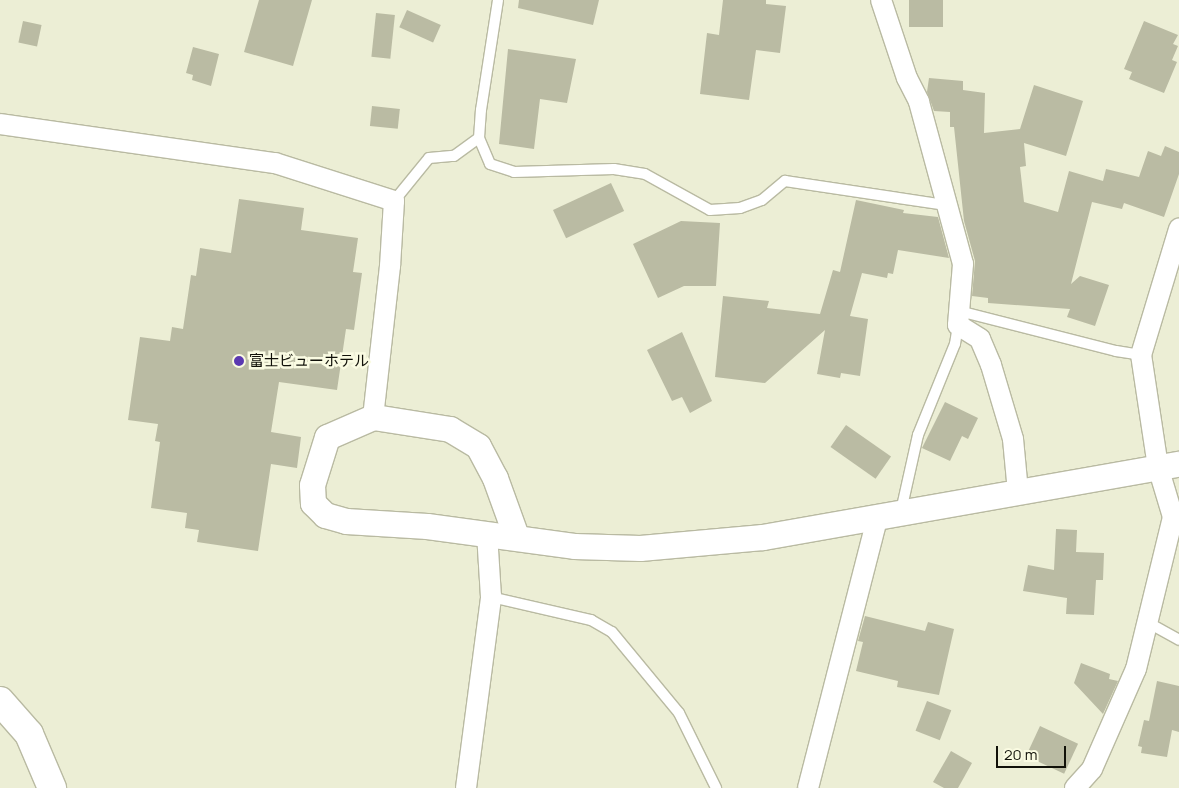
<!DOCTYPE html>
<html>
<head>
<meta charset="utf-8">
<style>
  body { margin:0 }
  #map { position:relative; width:1179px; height:788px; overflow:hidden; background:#eceed5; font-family:Manrope,"Noto Sans JP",sans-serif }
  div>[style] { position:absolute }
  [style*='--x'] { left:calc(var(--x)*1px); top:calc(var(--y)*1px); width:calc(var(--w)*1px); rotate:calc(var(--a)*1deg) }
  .building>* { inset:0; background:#babba3; transform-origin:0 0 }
  .roads { filter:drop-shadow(1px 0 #b9baa2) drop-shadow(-1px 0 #b9baa2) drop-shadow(0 1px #b9baa2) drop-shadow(0 -1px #b9baa2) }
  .service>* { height:10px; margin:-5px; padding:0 5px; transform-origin:5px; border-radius:5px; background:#fff }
  .minor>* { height:20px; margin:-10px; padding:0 10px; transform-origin:10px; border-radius:10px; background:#fff }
  .tertiary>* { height:25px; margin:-12.5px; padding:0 12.5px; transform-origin:12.5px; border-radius:12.5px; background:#fff }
  .secondary>* { height:28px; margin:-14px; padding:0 14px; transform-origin:14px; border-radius:14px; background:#fff }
  .dots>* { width:14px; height:14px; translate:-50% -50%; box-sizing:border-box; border:2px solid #fafbe2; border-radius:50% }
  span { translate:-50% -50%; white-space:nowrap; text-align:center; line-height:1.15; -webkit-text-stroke:5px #fafbe2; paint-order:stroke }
  .poi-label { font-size:15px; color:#111109 }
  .left { translate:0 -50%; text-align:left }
  .scale { position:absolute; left:996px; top:746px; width:70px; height:22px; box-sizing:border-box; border:2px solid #111109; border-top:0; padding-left:6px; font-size:15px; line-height:18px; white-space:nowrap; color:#111109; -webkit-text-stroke:4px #fafbe2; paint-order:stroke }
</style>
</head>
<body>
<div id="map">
  <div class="building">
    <div style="clip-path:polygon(259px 0,312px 0,293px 66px,244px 52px)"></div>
    <div style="clip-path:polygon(519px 0,599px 0,593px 25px,518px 8px)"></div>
    <div style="clip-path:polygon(723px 0,766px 0,766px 4px,786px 6px,780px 53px,756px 50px,749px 100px,700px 94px,707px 33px,719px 35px)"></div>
    <div style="left:909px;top:0;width:34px;height:27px"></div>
    <div style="left:407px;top:10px;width:37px;height:19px;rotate:24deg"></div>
    <div style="left:376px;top:13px;width:19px;height:44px;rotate:6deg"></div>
    <div style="left:23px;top:21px;width:19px;height:22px;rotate:12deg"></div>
    <div style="clip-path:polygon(1144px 21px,1178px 35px,1173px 44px,1178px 46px,1172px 60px,1177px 62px,1164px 93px,1129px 79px,1132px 72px,1124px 69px)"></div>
    <div style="clip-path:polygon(193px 47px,219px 54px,211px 86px,192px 80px,193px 75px,186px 73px)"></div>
    <div style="clip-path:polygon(508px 49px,576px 59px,567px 103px,540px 99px,534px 149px,499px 144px)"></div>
    <div style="clip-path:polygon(929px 78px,963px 81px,963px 90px,985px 93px,984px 133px,1020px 129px,1034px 85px,1083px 101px,1066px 156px,1024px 143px,1026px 166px,1020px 167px,1024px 202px,1058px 212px,1069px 171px,1103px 181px,1106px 169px,1139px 177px,1148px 151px,1161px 156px,1165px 146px,1179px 152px,1179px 174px,1164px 217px,1124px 203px,1122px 209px,1092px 202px,1071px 284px,1080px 276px,1109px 285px,1095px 326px,1067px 317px,1070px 309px,988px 303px,988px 298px,972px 296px,975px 261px,964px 221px,954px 127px,950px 127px,950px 112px,934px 111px,927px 92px)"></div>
    <div style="left:372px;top:106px;width:28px;height:20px;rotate:6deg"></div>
    <div style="left:611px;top:183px;width:31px;height:64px;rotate:65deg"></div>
    <div style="clip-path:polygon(239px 199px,304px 208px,301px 230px,358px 238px,353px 272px,362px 273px,354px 330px,346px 329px,337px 390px,279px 382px,271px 432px,301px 437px,297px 468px,271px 464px,258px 551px,197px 542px,199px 530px,185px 528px,187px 513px,151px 508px,160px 442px,155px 441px,158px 424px,128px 420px,140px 337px,170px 341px,172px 327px,183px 329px,191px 275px,196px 276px,200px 248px,231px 253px)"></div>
    <div style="clip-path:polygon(856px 200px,904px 210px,903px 213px,938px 217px,949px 258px,898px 250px,893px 274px,888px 273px,887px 278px,862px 273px,850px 316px,868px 319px,860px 376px,841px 373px,840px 378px,817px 374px,825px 330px,765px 383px,715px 377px,723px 296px,769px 301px,767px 308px,820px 314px,833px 270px,840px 272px)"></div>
    <div style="clip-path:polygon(681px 221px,720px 223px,716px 286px,684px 286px,658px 298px,633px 244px)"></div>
    <div style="clip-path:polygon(682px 332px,712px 401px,690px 413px,682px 397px,672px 401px,647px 350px)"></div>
    <div style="clip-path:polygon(945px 402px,978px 418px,968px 439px,962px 436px,950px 461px,922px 448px)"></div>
    <div style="left:846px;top:425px;width:55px;height:27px;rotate:35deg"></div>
    <div style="clip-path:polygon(1056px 529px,1077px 530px,1076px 552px,1104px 553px,1103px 580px,1096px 580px,1094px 615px,1066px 614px,1067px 598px,1023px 591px,1028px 565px,1054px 570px)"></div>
    <div style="clip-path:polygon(865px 616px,925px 631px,928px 622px,954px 629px,939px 695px,897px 687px,898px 681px,856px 671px,863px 642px,858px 641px)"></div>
    <div style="clip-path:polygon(1081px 663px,1110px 674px,1109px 679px,1118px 681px,1103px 714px,1074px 683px)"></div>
    <div style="clip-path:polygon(1157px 681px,1179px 686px,1179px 732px,1172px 730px,1167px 757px,1141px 753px,1142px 747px,1138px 746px,1144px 720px,1149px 721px)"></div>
    <div style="left:927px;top:701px;width:26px;height:32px;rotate:21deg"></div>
    <div style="left:1040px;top:726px;width:42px;height:33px;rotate:25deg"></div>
    <div style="clip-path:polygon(951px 751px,972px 763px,958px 788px,944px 788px,933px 782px)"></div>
  </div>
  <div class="roads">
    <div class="service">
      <div style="--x:479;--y:138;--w:28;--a:67"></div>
      <div style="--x:490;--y:164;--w:25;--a:18"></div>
      <div style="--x:514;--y:172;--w:100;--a:-1.7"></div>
      <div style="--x:614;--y:169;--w:31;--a:9"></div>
      <div style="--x:645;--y:174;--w:74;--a:29"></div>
      <div style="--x:710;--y:210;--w:30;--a:-4"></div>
      <div style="--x:740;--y:208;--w:23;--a:-20"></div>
      <div style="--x:762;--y:200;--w:30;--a:-40"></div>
      <div style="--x:785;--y:181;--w:163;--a:8.5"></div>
      <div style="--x:394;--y:201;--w:55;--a:-50.9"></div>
      <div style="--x:429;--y:158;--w:25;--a:-5"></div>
      <div style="--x:454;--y:156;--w:31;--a:-36"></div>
      <div style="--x:479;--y:138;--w:28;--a:-86"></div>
      <div style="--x:481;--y:110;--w:111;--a:-81.2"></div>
      <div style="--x:959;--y:311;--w:162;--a:14.3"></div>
      <div style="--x:1116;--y:351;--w:25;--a:9"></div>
      <div style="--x:901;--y:511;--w:78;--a:-77.4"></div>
      <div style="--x:918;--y:435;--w:98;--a:-67.9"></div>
      <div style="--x:955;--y:344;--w:19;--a:-81"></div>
      <div style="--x:491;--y:597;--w:103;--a:13"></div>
      <div style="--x:591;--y:620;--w:24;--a:30"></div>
      <div style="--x:612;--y:632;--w:105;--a:50.4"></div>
      <div style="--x:679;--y:713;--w:84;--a:63.7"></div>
      <div style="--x:1147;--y:622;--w:37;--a:29"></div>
    </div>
    <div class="minor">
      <div style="--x:881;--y:0;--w:82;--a:71.6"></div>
      <div style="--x:907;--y:78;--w:27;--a:63"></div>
      <div style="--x:919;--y:102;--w:168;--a:74.8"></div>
      <div style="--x:963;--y:264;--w:61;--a:94.7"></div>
      <div style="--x:958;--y:325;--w:26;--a:32"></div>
      <div style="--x:980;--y:339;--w:28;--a:67"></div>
      <div style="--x:991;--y:365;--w:77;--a:73.4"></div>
      <div style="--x:1013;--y:439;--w:53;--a:84.6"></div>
      <div style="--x:0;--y:124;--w:278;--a:8.1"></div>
      <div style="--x:275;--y:163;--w:125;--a:17.7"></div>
      <div style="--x:394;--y:201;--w:65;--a:93.5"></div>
      <div style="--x:390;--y:266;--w:152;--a:96.4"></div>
      <div style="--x:466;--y:788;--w:193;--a:-82.5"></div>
      <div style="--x:491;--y:597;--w:63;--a:-93.6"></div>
      <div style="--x:808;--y:788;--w:278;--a:-75.6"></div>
      <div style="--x:1075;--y:788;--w:25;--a:-48"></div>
      <div style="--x:1092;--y:769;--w:109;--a:-66.3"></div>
      <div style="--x:1136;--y:669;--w:156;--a:-76.3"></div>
      <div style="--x:1173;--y:517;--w:52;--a:-106.7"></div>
      <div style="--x:1158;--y:467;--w:113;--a:-98.6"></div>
      <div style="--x:1141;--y:355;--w:132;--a:-73.2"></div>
    </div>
    <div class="tertiary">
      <div style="--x:516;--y:536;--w:62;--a:-109.9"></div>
      <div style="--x:495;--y:478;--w:36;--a:-118"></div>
      <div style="--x:478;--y:446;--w:33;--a:-149"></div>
      <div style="--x:450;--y:429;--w:78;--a:-171.1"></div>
      <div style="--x:373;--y:417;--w:50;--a:156.5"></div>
      <div style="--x:327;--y:437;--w:50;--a:107.4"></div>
      <div style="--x:312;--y:485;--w:18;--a:87"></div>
      <div style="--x:313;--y:503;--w:17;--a:45"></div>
      <div style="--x:325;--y:515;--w:22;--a:16"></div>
      <div style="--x:346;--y:521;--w:81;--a:3.5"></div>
      <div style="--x:427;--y:526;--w:148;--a:7.7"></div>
      <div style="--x:574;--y:546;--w:66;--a:1.7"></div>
      <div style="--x:640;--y:548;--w:123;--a:-5.1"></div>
      <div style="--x:763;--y:537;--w:422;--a:-10"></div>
    </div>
    <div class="secondary">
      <div style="--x:0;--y:701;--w:44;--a:48.7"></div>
      <div style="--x:29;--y:734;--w:59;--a:66.9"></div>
    </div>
  </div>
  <div class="dots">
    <div style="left:239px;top:361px;background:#5b39b1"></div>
  </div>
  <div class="poi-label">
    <span class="left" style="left:249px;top:361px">富士ビューホテル</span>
  </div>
  <div class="scale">20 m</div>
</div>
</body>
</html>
